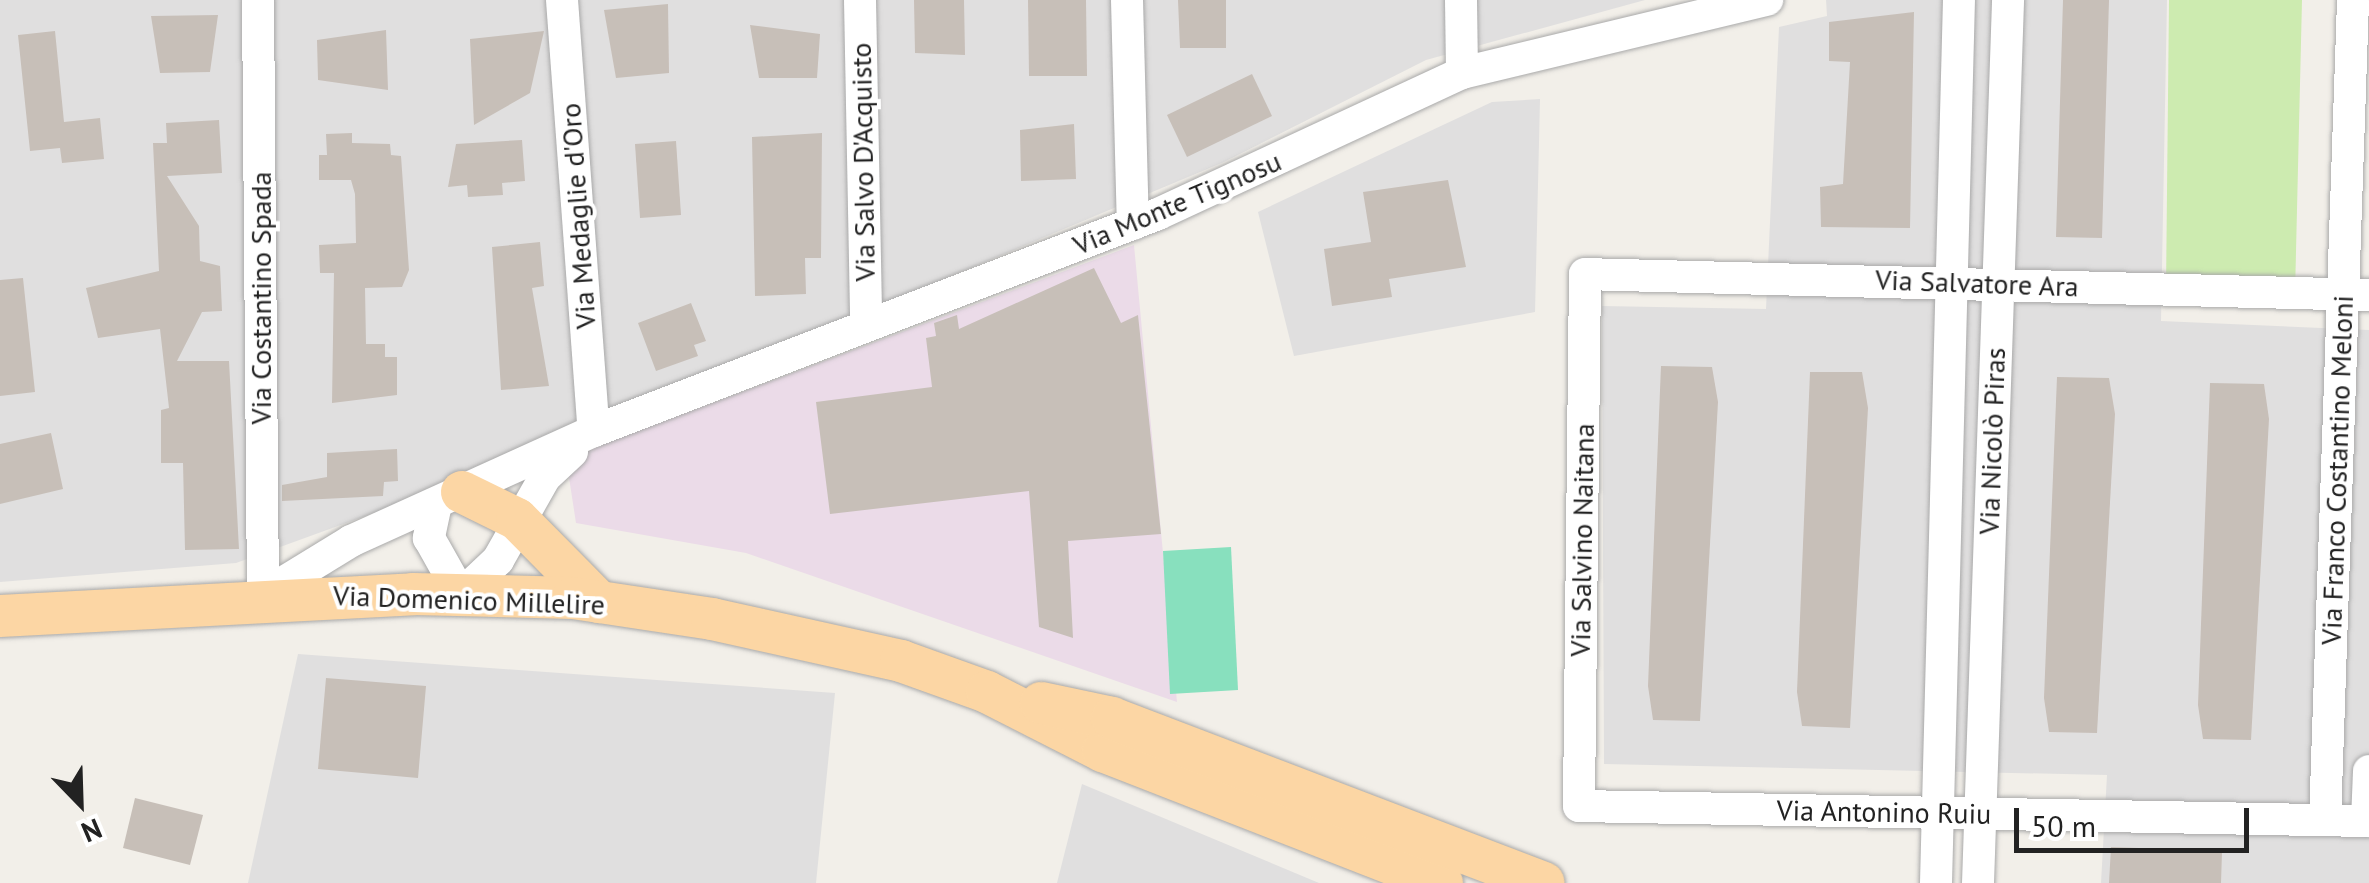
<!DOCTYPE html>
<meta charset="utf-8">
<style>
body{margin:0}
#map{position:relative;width:2369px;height:883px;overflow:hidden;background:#f2efe9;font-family:"PT Sans",sans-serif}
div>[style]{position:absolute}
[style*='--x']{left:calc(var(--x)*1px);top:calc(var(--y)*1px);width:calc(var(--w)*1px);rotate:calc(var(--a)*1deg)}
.residential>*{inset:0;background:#e0dfdf}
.industrial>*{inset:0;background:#ebdbe8}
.grass>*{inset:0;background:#cdebb0}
.pitch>*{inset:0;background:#88e0be}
.building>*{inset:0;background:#c7bfb8}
.roads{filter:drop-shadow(0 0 2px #a9a9a9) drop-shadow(0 0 2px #a9a9a9)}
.minor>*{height:32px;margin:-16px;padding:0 16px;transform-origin:16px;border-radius:16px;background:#fff}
.major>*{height:42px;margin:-21px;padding:0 21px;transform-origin:21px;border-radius:21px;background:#fcd6a4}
span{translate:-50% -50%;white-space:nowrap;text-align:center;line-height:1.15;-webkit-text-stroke:8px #fff;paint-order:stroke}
.street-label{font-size:28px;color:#222}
.north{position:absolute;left:30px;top:753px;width:100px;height:100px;-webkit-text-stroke:8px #fff;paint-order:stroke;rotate:157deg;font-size:28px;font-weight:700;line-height:40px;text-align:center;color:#222}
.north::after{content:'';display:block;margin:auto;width:35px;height:45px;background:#222;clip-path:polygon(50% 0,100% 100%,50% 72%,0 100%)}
.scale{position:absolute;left:2014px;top:808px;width:235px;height:45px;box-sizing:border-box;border:5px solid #222;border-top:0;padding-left:12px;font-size:30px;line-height:35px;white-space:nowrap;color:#222;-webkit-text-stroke:8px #fff;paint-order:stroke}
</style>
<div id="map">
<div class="residential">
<div style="clip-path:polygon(0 0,1645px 0,1426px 60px,1224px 162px,459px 482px,236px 563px,0 582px)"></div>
<div style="clip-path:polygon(1826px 0,2167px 0,2161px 321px,2369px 330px,2369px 883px,2101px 883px,2107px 775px,1604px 764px,1602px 306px,1766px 309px,1779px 27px,1827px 16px)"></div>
<div style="clip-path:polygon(1540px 99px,1535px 312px,1294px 356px,1258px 212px,1492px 102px)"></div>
<div style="clip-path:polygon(298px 654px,835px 693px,816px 883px,248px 883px)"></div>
<div style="clip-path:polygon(1082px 784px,1319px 883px,1057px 883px)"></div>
</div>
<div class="industrial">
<div style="clip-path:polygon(1134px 245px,1177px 702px,746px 553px,576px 523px,566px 458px)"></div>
</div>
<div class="grass">
<div style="clip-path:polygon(2169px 0,2302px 0,2295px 294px,2166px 290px)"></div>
</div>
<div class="pitch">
<div style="clip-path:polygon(1231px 547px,1238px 690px,1170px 694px,1163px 551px)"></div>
</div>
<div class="building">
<div style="clip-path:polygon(914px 0,964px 0,965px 55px,915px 53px)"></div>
<div style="clip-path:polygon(1028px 0,1086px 0,1087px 76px,1029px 76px)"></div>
<div style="clip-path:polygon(1178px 0,1226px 0,1226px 48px,1180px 48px)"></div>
<div style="clip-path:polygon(2063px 0,2109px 0,2102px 238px,2056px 237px)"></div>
<div style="clip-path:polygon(668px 4px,669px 73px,616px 78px,604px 10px)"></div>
<div style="clip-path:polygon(1914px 12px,1910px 228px,1821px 227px,1820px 187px,1843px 184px,1850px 62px,1829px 61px,1829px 22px)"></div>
<div style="clip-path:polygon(218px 15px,210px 72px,160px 73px,151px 16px)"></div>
<div style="clip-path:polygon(750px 25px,820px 34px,817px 78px,759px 78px)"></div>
<div style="clip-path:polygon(386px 30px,388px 90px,318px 80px,317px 40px)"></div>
<div style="clip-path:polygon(55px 31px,64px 122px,100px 118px,104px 159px,62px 163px,60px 148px,30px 151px,18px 35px)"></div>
<div style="clip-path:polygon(544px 31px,530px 93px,474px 125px,470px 39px)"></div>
<div style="clip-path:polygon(1252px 74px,1272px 116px,1187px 157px,1167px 115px)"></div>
<div style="clip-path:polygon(219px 120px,222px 173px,167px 176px,199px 226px,200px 261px,220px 266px,222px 311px,202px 312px,177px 361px,229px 361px,239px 549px,185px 550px,183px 463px,161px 463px,161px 410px,169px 408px,160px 329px,98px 338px,86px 288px,159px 271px,153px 143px,167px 143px,166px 123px)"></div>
<div style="clip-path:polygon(1074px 124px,1076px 179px,1021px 181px,1020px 130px)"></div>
<div style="clip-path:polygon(352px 133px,352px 143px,390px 144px,391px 155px,401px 156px,409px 270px,402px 287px,365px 288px,366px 344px,385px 344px,385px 357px,397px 357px,397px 395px,332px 403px,334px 273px,320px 273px,319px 245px,356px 243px,355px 194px,351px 180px,319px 180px,319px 155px,327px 155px,326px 134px)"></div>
<div style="clip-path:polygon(822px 133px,821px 258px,805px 258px,806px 294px,755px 296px,752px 137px)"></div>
<div style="clip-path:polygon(522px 140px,525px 181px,502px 183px,503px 195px,468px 197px,467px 185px,448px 187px,456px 144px)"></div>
<div style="clip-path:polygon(676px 141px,681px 215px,640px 218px,635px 144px)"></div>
<div style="clip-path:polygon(1448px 180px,1466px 267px,1389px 279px,1392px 297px,1332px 306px,1324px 249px,1371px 242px,1363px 192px)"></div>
<div style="clip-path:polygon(540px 242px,544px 286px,532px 288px,549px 386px,501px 390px,492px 247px)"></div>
<div style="clip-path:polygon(1094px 268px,1121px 323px,1138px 315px,1161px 534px,1068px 541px,1073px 638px,1039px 627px,1029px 491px,830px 514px,816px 402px,932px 387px,926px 338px,936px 336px,934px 323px,957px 315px,959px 329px)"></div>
<div style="clip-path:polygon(23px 278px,35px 392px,0 396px,0 280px)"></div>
<div style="clip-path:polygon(691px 303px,706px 341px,694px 345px,698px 356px,656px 371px,638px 323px)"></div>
<div style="clip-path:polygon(1661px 366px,1712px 367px,1718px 402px,1700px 721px,1653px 720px,1648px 686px)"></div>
<div style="clip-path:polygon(1810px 372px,1862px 372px,1868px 408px,1850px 728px,1802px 726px,1797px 692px)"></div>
<div style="clip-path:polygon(2057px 377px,2109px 378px,2115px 414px,2097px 733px,2049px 732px,2044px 698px)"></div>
<div style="clip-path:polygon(2210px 383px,2264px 384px,2269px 419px,2251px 740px,2203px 739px,2198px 705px)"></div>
<div style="clip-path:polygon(51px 433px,63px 489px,0 504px,0 444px)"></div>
<div style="clip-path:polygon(397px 449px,398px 481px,384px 482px,383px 496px,282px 501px,282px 485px,327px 477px,327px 453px)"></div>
<div style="clip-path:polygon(326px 678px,426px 686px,418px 778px,318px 769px)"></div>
<div style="clip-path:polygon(135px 798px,203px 815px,190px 865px,123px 848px)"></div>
<div style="clip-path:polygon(2111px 847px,2222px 851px,2221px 883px,2109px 883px)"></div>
</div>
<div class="roads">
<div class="minor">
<div style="--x:258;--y:0;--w:595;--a:89.52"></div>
<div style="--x:562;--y:0;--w:432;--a:85.8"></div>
<div style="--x:860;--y:0;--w:324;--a:88.9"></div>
<div style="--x:1127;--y:0;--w:224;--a:88.5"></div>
<div style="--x:1461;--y:0;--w:73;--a:89.2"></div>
<div style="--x:2369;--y:295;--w:784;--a:-178.47"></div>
<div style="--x:1585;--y:274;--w:532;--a:90.65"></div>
<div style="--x:1579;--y:806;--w:790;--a:1.09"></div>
<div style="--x:436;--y:504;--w:35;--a:102"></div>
<div style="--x:429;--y:538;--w:65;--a:60.7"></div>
<div style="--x:461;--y:595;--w:51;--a:-43.4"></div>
<div style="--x:498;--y:560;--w:95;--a:-60.5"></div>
<div style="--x:545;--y:477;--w:37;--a:-43"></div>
<div style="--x:263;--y:595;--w:103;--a:-31.5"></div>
<div style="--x:351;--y:541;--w:267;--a:-24.4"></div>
<div style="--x:594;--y:431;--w:604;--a:-21.04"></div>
<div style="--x:1158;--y:214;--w:335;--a:-24.9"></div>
<div style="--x:1462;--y:73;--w:314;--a:-13.5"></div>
<div style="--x:2325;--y:820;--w:820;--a:-88.04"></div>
<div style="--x:2367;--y:821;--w:50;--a:-87.7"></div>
<div style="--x:1936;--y:883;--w:883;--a:-88.51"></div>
<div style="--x:1978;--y:883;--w:884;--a:-88.05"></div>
</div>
<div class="major">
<div style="--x:462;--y:492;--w:61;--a:26.1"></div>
<div style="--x:517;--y:519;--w:117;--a:45.3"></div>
<div style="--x:0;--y:616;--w:414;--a:-3"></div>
<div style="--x:413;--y:594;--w:160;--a:1.4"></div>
<div style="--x:573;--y:598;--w:141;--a:8.6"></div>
<div style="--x:712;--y:619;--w:194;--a:12.5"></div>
<div style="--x:901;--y:661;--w:91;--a:19.8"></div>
<div style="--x:987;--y:692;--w:130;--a:27"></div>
<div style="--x:1103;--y:751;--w:364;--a:21.3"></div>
<div style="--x:1041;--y:703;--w:73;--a:11.9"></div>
<div style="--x:1112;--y:718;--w:462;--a:20.9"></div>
</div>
</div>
<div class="street-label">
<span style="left:863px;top:162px;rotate:-91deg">Via Salvo D'Acquisto</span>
<span style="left:1177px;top:203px;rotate:-23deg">Via Monte Tignosu</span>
<span style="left:578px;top:216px;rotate:-94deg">Via Medaglie d'Oro</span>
<span style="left:1977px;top:283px;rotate:2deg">Via Salvatore Ara</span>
<span style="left:261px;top:298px;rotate:-90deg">Via Costantino Spada</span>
<span style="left:1992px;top:441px;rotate:-88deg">Via Nicolò Piras</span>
<span style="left:2337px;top:470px;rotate:-88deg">Via Franco Costantino Meloni</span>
<span style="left:1582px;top:540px;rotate:-89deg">Via Salvino Naitana</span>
<span style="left:469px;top:600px;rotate:2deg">Via Domenico Millelire</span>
<span style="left:1884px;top:812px;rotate:1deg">Via Antonino Ruiu</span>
</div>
<div class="north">N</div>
<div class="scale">50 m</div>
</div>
